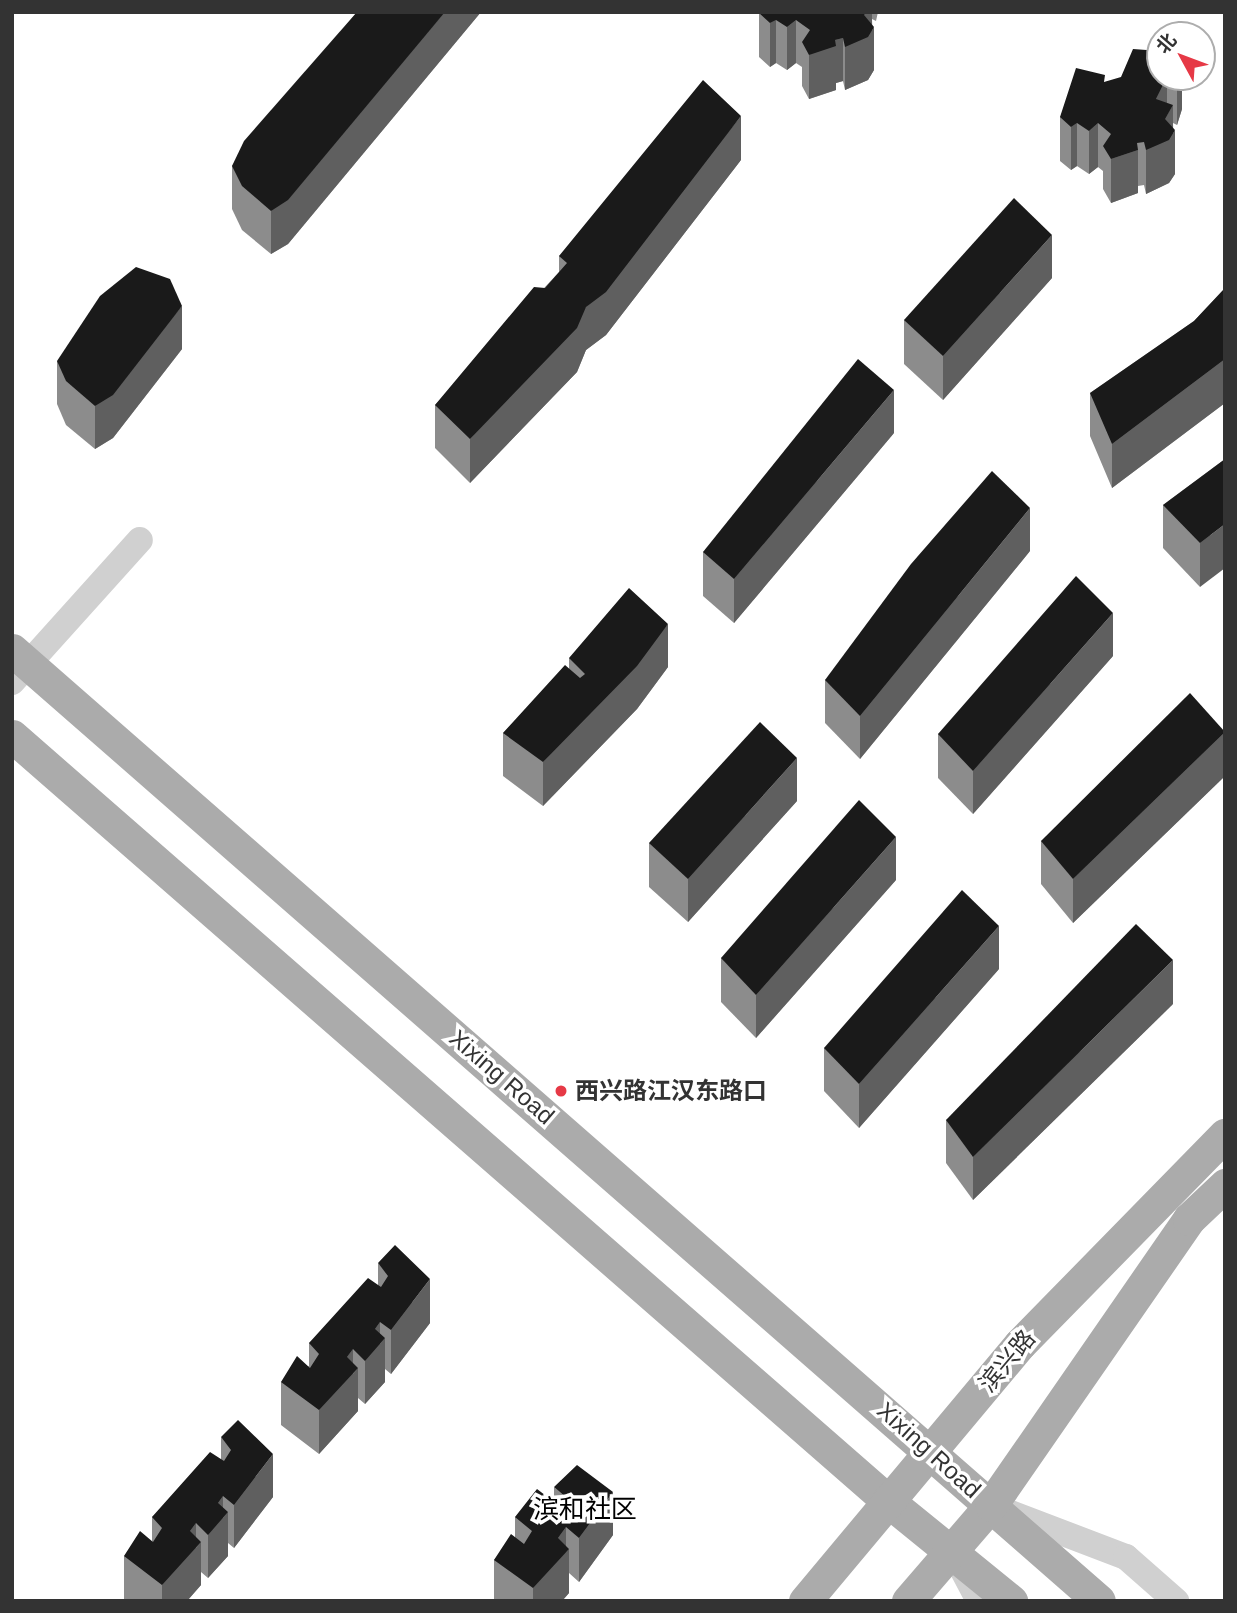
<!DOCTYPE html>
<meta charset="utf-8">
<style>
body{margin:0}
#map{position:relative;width:1237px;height:1613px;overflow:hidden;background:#fff;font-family:Arial,"Noto Sans SC",sans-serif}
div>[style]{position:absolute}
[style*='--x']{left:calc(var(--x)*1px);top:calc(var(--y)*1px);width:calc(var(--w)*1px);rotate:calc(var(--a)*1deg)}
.minor>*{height:26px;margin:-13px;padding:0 13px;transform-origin:13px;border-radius:13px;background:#d0d0d0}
.major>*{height:33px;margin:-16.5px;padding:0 16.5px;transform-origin:16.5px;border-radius:16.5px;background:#ababab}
.wall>*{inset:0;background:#8c8c8c}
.shaded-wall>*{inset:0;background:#5f5f5f}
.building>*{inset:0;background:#1a1a1a}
.dots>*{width:19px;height:19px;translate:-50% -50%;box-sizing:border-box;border:4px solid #fff;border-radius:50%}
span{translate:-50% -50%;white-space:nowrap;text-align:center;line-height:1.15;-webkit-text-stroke:7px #fff;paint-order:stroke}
.street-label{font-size:24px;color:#333}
.poi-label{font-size:24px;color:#333;font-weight:700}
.left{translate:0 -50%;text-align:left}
.neighbourhood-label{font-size:26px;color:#000}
.frame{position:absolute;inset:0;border:14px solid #333;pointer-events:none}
.north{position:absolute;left:1146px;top:21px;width:70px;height:70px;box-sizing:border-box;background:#fff;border:2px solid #adadad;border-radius:50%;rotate:311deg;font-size:19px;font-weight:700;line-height:28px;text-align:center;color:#333}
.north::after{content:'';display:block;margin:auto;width:24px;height:32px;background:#e63946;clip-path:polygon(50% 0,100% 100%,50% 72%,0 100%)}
</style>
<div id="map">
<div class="minor">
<div style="--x:12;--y:682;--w:191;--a:-48"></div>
<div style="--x:1000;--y:1509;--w:135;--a:20.9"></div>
<div style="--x:1126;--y:1557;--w:67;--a:41.3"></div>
<div style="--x:959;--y:1563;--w:43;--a:62.2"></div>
</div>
<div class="major">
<div style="--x:12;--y:650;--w:1444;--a:41.18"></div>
<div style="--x:12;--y:736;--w:1163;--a:41.13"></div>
<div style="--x:888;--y:1501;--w:159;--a:39.1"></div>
<div style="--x:805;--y:1601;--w:335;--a:-50.1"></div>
<div style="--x:1020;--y:1344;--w:293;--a:-45.6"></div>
<div style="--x:908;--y:1601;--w:127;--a:-49.2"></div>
<div style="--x:991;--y:1505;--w:348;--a:-55.3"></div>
<div style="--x:1189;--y:1219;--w:50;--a:-43.4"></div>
</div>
<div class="wall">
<div style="clip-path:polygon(357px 12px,481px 12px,288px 244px,271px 254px,242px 230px,232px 209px,232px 166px)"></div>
<div style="clip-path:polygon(759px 12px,878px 12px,876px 21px,872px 19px,874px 70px,868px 80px,845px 90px,843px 81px,836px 83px,836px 90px,809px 99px,802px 86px,802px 67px,796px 63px,787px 70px,776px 63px,770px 67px,759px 57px)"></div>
<div style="clip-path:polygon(1160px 77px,1182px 77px,1182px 109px,1177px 125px,1173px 123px,1175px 174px,1169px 183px,1146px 194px,1144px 185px,1138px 186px,1138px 193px,1111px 203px,1103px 189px,1103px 171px,1098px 167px,1089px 174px,1077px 166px,1071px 170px,1060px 161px,1060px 117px,1105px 82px)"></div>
<div style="clip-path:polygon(741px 160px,606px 335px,586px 350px,577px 372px,470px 483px,435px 448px,435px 405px,559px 272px,559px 256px)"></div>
<div style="clip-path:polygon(1052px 278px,943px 400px,904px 364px,904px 320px)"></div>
<div style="clip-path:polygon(1225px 288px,1225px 403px,1112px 488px,1090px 436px,1090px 393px,1194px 321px)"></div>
<div style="clip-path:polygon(182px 349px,113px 438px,95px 449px,66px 425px,57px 404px,57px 361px)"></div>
<div style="clip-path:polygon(894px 433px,734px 623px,703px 596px,703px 552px)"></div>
<div style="clip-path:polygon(1225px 459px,1200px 587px,1163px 548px,1163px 505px)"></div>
<div style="clip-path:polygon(1030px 551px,860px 759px,825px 723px,825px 680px)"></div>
<div style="clip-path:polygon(1113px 656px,973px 814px,938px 778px,938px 734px)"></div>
<div style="clip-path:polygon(569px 658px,668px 667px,637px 709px,543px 806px,503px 776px,503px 733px,569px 669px)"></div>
<div style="clip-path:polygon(1225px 732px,1225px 776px,1073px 923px,1041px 884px,1041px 841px)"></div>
<div style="clip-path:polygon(797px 801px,688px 922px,649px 887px,649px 843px)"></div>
<div style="clip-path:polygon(896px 880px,756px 1038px,721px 1002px,721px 958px)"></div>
<div style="clip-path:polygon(999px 969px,859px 1128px,824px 1091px,824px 1048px)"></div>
<div style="clip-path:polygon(1173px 1004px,973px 1200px,946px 1163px,946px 1120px)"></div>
<div style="clip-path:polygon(378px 1263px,430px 1323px,391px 1374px,385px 1369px,385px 1382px,365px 1404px,358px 1398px,358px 1411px,319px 1454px,281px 1425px,281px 1382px,309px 1366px,309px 1343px,378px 1285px)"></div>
<div style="clip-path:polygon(221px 1437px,273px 1497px,234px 1548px,228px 1543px,228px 1556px,208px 1578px,201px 1572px,201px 1585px,187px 1601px,126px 1601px,124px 1599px,124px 1556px,152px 1541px,152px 1517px,221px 1460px)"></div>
<div style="clip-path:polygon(554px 1487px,613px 1535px,579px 1582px,569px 1573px,569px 1593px,562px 1601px,494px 1601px,494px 1560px,515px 1537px,515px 1517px,554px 1502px)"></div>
</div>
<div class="shaded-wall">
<div style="clip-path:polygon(445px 12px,481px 12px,288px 244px,271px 254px,271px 211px)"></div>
<div style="clip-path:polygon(855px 12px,872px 12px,872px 30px,874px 27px,874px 70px,868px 80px,845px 90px,845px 47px)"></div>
<div style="clip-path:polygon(776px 20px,776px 63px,770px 67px,770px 23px)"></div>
<div style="clip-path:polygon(796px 20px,796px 63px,787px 70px,787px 27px)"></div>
<div style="clip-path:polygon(843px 38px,843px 81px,836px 83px,836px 90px,809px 99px,809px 55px,835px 40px)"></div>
<div style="clip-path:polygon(1167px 77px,1167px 115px,1173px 105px,1173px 133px,1175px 130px,1175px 174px,1169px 183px,1146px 194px,1146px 150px,1156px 99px)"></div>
<div style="clip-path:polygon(1178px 77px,1182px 77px,1182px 109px,1177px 125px,1177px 81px)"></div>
<div style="clip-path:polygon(741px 116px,741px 160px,606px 335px,586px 350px,577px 372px,470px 483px,470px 439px,586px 307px)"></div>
<div style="clip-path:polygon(1077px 123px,1077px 166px,1071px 170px,1071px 127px)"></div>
<div style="clip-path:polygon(1098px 123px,1098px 167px,1089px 174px,1089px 131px)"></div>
<div style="clip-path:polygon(1138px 150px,1138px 193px,1111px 203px,1111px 159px)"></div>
<div style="clip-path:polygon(1052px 235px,1052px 278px,943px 400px,943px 356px)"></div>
<div style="clip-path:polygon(182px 306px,182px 349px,113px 438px,95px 449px,95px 406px)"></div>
<div style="clip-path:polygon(1225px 359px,1225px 403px,1112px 488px,1112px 444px)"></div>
<div style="clip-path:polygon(894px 390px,894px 433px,734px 623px,734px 579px)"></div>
<div style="clip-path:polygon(1030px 508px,1030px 551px,860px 759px,860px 716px)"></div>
<div style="clip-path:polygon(1225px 524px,1225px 568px,1200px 587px,1200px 543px)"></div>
<div style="clip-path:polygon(1113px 613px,1113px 656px,973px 814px,973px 771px)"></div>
<div style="clip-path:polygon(668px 624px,668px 667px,637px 709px,543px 806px,543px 762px)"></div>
<div style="clip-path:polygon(1225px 732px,1225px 776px,1073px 923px,1073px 879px)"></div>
<div style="clip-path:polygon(797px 758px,797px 801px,688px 922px,688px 879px)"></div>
<div style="clip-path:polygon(896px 837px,896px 880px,756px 1038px,756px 995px)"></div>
<div style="clip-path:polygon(999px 926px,999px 969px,859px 1128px,859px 1084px)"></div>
<div style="clip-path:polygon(1173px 960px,1173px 1004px,973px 1200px,973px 1157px)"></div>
<div style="clip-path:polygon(430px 1279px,430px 1323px,391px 1374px,391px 1330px)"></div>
<div style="clip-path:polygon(380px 1322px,380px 1344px,385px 1338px,385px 1382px,365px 1404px,365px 1361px,375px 1329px)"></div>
<div style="clip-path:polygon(353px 1349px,353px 1374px,358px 1368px,358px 1411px,319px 1454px,319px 1410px,347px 1357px)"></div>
<div style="clip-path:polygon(273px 1454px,273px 1497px,234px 1548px,234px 1505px)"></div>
<div style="clip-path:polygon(613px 1492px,613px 1535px,579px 1582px,579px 1538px)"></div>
<div style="clip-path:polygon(223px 1496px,223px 1518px,228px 1512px,228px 1556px,208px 1578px,208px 1535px,218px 1503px)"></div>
<div style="clip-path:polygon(196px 1523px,196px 1548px,201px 1542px,201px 1585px,187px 1601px,162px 1601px,162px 1585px,190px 1531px)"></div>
<div style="clip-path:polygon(566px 1527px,566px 1552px,569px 1549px,569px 1593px,562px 1601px,533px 1601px,533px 1588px,558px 1538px)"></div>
</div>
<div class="building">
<div style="clip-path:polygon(357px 12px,445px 12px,288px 200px,271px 211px,242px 186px,232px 166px,244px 141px)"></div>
<div style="clip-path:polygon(759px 12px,866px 12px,864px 15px,874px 27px,868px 37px,845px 47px,843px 38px,835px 40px,836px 46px,809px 55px,802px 42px,810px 30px,796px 20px,787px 27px,776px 20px,770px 23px,759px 13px)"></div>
<div style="clip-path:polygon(1133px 49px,1160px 51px,1160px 77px,1167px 77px,1156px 99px,1173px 105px,1165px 119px,1175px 130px,1169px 140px,1146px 150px,1144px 142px,1137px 143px,1138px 150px,1111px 159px,1103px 146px,1111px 134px,1098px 123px,1089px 131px,1077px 123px,1071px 127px,1060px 117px,1076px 68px,1105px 75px,1104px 82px,1121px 77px)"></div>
<div style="clip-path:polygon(1169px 77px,1178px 77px,1177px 81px)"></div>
<div style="clip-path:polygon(703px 80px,741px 116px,606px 292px,586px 307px,577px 328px,470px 439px,435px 405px,534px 287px,545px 288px,567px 263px,559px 256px)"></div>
<div style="clip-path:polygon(1014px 198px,1052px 235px,943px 356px,904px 320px)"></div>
<div style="clip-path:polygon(136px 267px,170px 279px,182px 306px,113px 395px,95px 406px,66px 381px,57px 361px,100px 296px)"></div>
<div style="clip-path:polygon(1225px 288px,1225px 359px,1112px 444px,1090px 393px,1194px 321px)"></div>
<div style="clip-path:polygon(858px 359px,894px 390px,734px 579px,703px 552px)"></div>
<div style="clip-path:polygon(1225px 459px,1225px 524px,1200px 543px,1163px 505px)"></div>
<div style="clip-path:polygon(992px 471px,1030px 508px,860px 716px,825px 680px,911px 564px)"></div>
<div style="clip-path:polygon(1076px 576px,1113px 613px,973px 771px,938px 734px)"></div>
<div style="clip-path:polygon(629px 588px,668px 624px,637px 666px,543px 762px,503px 733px,565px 665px,580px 678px,585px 674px,569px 658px)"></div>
<div style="clip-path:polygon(1190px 693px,1225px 732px,1073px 879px,1041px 841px)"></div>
<div style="clip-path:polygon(760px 722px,797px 758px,688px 879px,649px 843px)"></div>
<div style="clip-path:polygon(859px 800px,896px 837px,756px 995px,721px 958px)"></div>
<div style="clip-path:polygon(962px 890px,999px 926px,859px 1084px,824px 1048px)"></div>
<div style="clip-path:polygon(1136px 924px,1173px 960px,973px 1157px,946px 1120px)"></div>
<div style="clip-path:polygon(395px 1245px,430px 1279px,391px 1330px,380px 1322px,375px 1329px,385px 1338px,365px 1361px,353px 1349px,347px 1357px,358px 1368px,319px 1410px,281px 1382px,297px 1356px,310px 1368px,319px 1354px,309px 1343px,368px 1278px,381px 1287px,388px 1276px,378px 1263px)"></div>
<div style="clip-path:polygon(238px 1420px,273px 1454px,234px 1505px,223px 1496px,218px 1503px,228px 1512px,208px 1535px,196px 1523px,190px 1531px,201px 1542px,162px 1585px,124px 1556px,140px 1531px,153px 1542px,162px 1528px,152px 1517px,210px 1452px,224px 1461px,231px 1450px,221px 1437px)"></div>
<div style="clip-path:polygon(577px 1465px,613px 1492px,579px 1538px,566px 1527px,558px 1538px,569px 1549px,533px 1588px,494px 1560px,511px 1534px,524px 1544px,532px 1531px,515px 1517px,537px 1489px,558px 1505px,567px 1498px,554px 1487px)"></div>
</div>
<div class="dots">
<div style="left:561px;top:1091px;background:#e63946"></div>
</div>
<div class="street-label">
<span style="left:502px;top:1077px;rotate:41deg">Xixing Road</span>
<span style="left:1007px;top:1361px;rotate:-50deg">滨兴路</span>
<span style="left:929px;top:1450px;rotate:42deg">Xixing Road</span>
</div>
<div class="poi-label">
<span class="left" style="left:575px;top:1091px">西兴路江汉东路口</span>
</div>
<div class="neighbourhood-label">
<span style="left:585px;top:1510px">滨和社区</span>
</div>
<div class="frame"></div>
<div class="north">北</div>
</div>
